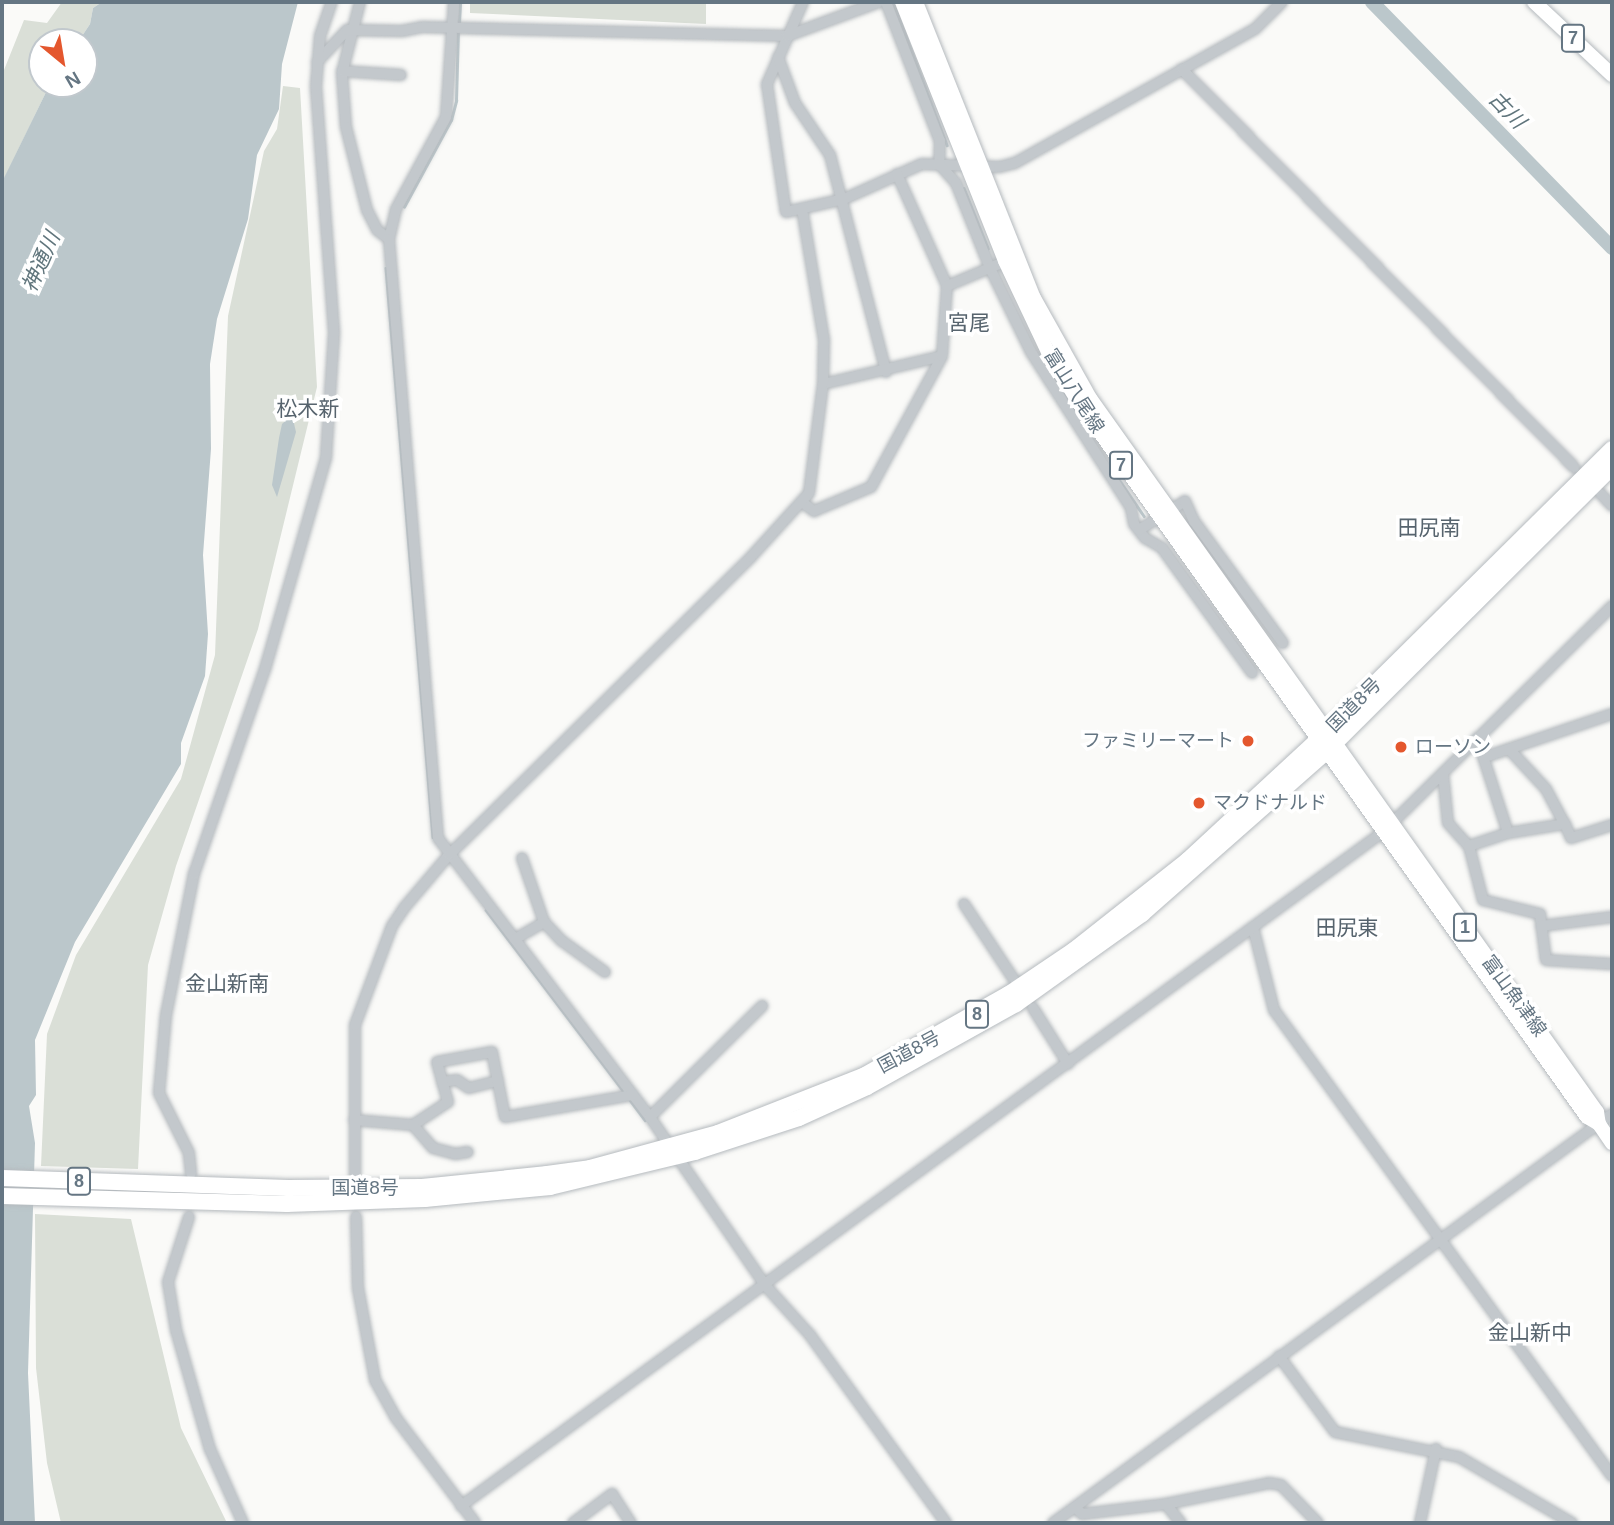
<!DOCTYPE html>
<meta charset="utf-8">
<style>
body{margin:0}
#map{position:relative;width:1614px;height:1525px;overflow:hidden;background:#fafaf8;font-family:Arial,"Noto Sans JP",sans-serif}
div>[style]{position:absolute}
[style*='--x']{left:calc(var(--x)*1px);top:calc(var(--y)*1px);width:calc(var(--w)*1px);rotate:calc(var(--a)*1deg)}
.green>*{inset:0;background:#dadfd7}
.water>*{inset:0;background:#bbc7cb}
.stream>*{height:2.5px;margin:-1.25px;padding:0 1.25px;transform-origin:1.25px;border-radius:1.25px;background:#bbc7cb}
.river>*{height:14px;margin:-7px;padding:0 7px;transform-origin:7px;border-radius:7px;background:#bbc7cb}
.roads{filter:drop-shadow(0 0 2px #b5babe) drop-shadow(0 0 2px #b5babe)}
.minor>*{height:10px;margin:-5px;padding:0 5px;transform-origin:5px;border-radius:5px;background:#c3c8cc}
.major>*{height:14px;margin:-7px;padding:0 7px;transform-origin:7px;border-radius:7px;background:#fff}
.highway>*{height:16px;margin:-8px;padding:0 8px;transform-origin:8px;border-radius:8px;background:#fff}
.dots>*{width:19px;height:19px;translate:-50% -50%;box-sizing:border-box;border:4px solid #fff;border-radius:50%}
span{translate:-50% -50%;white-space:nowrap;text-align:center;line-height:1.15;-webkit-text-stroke:7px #fff;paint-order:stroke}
.shield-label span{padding:2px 5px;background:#fff;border:2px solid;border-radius:5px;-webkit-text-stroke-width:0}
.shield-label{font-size:18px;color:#657683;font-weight:700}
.street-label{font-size:19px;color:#657683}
.poi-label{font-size:19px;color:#657683}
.right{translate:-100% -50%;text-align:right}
.left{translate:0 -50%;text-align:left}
.water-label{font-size:21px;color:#60757c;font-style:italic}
.neighbourhood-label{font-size:21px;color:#57646e}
.frame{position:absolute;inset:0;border:4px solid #657683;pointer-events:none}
.north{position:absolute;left:28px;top:28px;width:70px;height:70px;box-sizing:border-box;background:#fff;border:2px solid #c1c8cd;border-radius:50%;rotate:150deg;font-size:19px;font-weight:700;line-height:28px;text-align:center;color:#657683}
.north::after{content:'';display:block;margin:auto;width:24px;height:32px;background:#e4572e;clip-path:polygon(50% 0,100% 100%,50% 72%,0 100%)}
</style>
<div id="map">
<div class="green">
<div style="clip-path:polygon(62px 2px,102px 2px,93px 8px,90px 24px,78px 42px,42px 42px,42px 84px,50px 84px,2px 183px,2px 75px,24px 20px,47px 23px)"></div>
<div style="clip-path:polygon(470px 2px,706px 2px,706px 24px,470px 13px)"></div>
<div style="clip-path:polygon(283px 86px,300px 88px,317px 387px,258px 629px,176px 866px,148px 965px,138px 1169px,41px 1166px,47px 1034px,76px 955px,181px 779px,215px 655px,228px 316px,264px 151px,277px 129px)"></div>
<div style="clip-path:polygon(35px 1214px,131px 1219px,181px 1428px,227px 1523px,61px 1523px,47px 1463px,36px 1368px)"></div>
</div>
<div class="water">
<div style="clip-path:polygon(102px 2px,298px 2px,282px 64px,279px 109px,257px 155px,248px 219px,217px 319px,210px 364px,211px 449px,203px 555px,208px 634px,205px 676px,181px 743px,181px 764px,75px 942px,35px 1040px,36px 1095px,29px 1106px,35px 1143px,28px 1373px,35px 1523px,2px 1523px,2px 182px,50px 84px,84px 84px,84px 42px,78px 42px,90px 24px,93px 8px)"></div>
<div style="clip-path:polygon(292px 415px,296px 432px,277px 497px,272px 485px,279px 438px,282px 424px)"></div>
</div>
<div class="stream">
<div style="--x:893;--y:2;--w:153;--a:69.3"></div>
<div style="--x:459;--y:23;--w:21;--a:-87"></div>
<div style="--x:964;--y:188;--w:65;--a:68.2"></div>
<div style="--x:404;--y:207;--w:99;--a:-61.6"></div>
<div style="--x:451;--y:120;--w:20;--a:-75"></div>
<div style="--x:456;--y:101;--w:71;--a:-88.4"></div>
<div style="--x:386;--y:268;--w:571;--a:85.28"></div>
<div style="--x:1118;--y:478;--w:46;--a:55.6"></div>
<div style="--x:486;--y:910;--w:228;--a:52.8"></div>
<div style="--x:630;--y:1100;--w:25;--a:53"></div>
</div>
<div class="river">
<div style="--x:1372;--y:2;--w:344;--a:45.7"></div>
</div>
<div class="roads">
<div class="minor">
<div style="--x:360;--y:2;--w:73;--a:104.2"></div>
<div style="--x:342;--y:73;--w:54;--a:85.8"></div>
<div style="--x:346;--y:127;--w:86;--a:75.8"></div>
<div style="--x:367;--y:210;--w:22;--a:63"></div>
<div style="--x:377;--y:230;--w:15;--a:37"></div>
<div style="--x:454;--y:2;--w:115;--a:94"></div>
<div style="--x:446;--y:117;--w:105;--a:118.5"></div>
<div style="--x:396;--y:209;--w:31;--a:103"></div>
<div style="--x:389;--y:239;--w:601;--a:85.32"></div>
<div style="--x:438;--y:838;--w:350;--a:52.8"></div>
<div style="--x:650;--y:1117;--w:204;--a:55.6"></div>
<div style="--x:765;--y:1285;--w:67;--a:48"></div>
<div style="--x:810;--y:1335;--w:232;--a:54.1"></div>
<div style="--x:803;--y:2;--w:90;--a:113.7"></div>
<div style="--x:767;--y:84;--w:129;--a:81.6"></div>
<div style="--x:786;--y:212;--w:59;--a:-12.6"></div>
<div style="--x:844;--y:199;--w:85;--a:-24.2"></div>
<div style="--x:922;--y:164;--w:77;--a:2.2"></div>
<div style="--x:999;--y:167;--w:16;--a:-14"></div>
<div style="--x:1015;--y:163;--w:275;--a:-29.2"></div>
<div style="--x:1255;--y:29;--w:38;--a:-45"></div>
<div style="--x:886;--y:2;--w:149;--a:68.8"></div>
<div style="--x:940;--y:141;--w:23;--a:92"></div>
<div style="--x:939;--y:164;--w:25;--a:48"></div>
<div style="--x:956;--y:183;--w:92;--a:68.2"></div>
<div style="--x:990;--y:268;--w:93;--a:64"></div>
<div style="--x:1031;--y:352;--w:185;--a:57.3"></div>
<div style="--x:1131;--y:508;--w:16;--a:79"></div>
<div style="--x:1134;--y:524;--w:18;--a:52"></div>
<div style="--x:1145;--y:538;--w:20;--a:30"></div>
<div style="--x:1162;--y:548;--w:154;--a:54.2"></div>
<div style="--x:778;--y:57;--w:49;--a:69.7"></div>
<div style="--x:795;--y:103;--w:63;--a:56.1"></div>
<div style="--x:830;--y:155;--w:224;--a:75.5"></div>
<div style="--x:317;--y:62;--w:44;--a:-46.8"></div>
<div style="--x:347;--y:30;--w:55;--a:1"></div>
<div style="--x:402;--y:31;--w:20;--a:-11"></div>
<div style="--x:422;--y:27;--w:365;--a:1.4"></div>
<div style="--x:787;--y:36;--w:98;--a:-20.3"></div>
<div style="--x:1182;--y:69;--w:559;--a:45.44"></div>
<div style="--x:342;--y:71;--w:59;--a:3.9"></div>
<div style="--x:897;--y:174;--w:123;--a:65.9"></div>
<div style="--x:823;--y:384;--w:122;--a:-13.2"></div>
<div style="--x:1601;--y:494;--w:16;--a:47"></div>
<div style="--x:803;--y:503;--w:14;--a:36"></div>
<div style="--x:814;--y:511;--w:62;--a:-22.8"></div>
<div style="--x:871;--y:487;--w:149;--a:-61.5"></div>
<div style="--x:942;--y:356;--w:70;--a:-85.9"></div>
<div style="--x:947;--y:286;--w:69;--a:-22.9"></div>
<div style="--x:1139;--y:530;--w:54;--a:-32.2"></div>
<div style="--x:1185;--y:501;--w:22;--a:66"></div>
<div style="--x:1194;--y:521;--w:151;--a:53.9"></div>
<div style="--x:1477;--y:738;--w:100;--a:71.9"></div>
<div style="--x:1508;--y:833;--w:58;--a:-9"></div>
<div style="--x:1565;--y:824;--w:15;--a:67"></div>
<div style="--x:1571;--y:838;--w:43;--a:-17.6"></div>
<div style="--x:1509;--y:749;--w:54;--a:47.2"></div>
<div style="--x:1546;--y:789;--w:40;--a:62"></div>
<div style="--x:1485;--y:757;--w:134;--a:-18.7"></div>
<div style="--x:1443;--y:773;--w:50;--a:84.3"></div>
<div style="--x:1448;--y:823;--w:31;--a:48"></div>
<div style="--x:1469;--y:846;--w:56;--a:75.5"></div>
<div style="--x:1483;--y:900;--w:59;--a:13.8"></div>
<div style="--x:1540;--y:914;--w:46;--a:82.6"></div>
<div style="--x:1546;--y:960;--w:66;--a:3.5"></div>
<div style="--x:1469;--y:846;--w:41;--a:-18.4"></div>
<div style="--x:522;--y:858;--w:68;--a:71"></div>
<div style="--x:964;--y:904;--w:89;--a:56.5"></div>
<div style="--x:1541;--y:926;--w:72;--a:-7.2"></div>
<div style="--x:1253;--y:927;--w:86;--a:75.8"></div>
<div style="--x:1274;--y:1010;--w:576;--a:54.05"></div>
<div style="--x:515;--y:939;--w:34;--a:-30"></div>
<div style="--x:544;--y:922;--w:26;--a:47"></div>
<div style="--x:562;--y:941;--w:53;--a:35.8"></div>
<div style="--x:1033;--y:1008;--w:66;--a:58"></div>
<div style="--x:442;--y:1082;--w:15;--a:-8"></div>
<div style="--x:457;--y:1080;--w:14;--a:34"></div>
<div style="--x:469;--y:1088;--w:30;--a:-14"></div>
<div style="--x:650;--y:1117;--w:158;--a:-44.7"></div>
<div style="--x:354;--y:1120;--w:59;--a:4.8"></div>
<div style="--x:413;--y:1125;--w:42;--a:-33.3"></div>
<div style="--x:448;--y:1102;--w:41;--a:-105.4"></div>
<div style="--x:437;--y:1062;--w:56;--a:-10.3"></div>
<div style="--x:492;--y:1052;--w:66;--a:78.7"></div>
<div style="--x:505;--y:1117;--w:130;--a:-9.8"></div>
<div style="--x:413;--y:1125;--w:30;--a:49"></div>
<div style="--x:433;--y:1148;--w:23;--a:15"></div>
<div style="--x:455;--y:1154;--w:13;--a:-9"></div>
<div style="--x:191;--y:1173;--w:20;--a:-96"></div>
<div style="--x:189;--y:1153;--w:67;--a:-116.6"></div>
<div style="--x:159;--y:1093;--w:78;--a:-84.9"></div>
<div style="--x:166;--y:1015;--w:144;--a:-78.8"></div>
<div style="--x:194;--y:874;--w:217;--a:-70.9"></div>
<div style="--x:265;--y:669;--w:221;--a:-73.9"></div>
<div style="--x:326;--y:457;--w:125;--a:-86.3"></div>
<div style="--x:334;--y:332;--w:247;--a:-94.2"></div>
<div style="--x:316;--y:86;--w:50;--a:-85.4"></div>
<div style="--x:320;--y:36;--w:36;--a:-71"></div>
<div style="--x:355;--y:1176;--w:151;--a:-90"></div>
<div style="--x:355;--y:1025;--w:106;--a:-69.5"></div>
<div style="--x:392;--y:926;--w:22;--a:-56"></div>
<div style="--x:404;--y:908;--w:70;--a:-49.7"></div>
<div style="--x:449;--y:855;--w:424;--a:-44.6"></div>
<div style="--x:751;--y:557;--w:86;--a:-47.8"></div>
<div style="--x:809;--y:493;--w:110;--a:-82.7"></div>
<div style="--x:823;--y:384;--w:44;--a:-88.7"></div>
<div style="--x:824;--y:340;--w:133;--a:-99.5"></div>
<div style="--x:189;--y:1217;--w:68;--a:107.9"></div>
<div style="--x:168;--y:1282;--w:49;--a:80.5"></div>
<div style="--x:176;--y:1330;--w:124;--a:74.1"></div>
<div style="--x:210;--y:1449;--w:81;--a:66"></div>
<div style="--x:356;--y:1217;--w:71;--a:88.4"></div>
<div style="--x:358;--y:1288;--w:94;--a:79.5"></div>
<div style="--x:375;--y:1380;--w:43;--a:61.1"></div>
<div style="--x:396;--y:1418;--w:131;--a:53"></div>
<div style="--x:1279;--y:1356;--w:94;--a:53.6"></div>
<div style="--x:1335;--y:1432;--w:126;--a:11.4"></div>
<div style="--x:1459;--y:1457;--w:131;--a:30.3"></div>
<div style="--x:1166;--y:1504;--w:24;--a:52"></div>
<div style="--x:461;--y:1506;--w:1142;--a:-36.17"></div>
<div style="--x:1383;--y:832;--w:322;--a:-44.6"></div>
<div style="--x:1075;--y:1507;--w:10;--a:45"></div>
<div style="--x:1082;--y:1514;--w:85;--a:-6.8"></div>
<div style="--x:1166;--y:1504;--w:105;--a:-11.5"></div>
<div style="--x:1269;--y:1483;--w:12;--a:9"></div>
<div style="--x:1281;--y:1485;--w:53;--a:45.8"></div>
<div style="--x:573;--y:1523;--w:49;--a:-36.6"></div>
<div style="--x:612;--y:1494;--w:35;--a:57"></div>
<div style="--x:1053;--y:1523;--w:693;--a:-36.19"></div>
<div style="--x:1420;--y:1523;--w:76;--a:-77.8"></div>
</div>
<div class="major">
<div style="--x:902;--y:2;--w:279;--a:68.3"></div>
<div style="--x:1005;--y:261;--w:101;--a:64.7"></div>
<div style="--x:1048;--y:352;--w:60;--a:58.7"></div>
<div style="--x:1079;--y:403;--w:876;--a:54.57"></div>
<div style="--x:1587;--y:1117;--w:14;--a:30"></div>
<div style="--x:1599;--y:1124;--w:23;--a:56"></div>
<div style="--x:916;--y:2;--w:319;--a:68.3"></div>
<div style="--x:1034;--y:298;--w:115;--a:60.8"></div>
<div style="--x:1090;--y:398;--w:876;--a:54.62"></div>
<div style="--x:1597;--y:1112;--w:12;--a:81"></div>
<div style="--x:1534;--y:2;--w:107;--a:43.1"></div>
</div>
<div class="highway">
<div style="--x:2;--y:1178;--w:286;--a:2"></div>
<div style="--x:288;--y:1188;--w:134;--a:-0.4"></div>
<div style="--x:422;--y:1187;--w:126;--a:-5.9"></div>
<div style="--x:547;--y:1174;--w:43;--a:-7.9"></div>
<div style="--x:590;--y:1168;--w:133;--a:-15.3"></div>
<div style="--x:718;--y:1133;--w:158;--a:-21.5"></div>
<div style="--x:865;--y:1075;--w:165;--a:-29.4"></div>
<div style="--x:1009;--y:994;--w:78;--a:-34.1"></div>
<div style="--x:1074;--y:950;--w:145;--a:-38.3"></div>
<div style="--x:1188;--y:860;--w:188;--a:-42.8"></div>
<div style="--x:1326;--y:732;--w:402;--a:-44.7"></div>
<div style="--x:2;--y:1196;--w:285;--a:1.6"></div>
<div style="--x:287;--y:1204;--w:138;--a:-2.1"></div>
<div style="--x:425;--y:1199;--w:126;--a:-5.5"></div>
<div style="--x:550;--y:1187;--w:149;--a:-13.6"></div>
<div style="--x:695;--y:1152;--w:109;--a:-18.1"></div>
<div style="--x:799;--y:1118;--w:75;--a:-24.5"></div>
<div style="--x:867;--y:1087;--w:171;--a:-29.1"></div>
<div style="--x:1016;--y:1004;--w:155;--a:-35.5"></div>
<div style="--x:1142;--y:914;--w:245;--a:-41.4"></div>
<div style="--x:1326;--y:752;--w:404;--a:-44.9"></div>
</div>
</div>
<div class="dots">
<div style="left:1248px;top:741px;background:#e4572e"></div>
<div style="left:1401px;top:747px;background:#e4572e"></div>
<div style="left:1199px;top:803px;background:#e4572e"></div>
</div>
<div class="shield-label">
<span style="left:1573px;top:38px">7</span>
<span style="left:1121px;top:465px">7</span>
<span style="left:1465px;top:927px">1</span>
<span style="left:977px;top:1014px">8</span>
<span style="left:79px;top:1181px">8</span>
</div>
<div class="street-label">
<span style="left:1074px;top:391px;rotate:58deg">富山八尾線</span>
<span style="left:1354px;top:705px;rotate:-45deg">国道8号</span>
<span style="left:1514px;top:996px;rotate:54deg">富山魚津線</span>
<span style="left:909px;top:1052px;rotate:-28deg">国道8号</span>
<span style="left:365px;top:1188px">国道8号</span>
</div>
<div class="poi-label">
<span class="right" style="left:1234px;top:741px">ファミリーマート</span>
<span class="left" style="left:1415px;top:747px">ローソン</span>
<span class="left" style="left:1213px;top:803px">マクドナルド</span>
</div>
<div class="water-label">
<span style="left:1507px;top:110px;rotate:46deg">古川</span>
<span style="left:41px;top:262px;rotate:-66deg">神通川</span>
</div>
<div class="neighbourhood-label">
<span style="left:969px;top:323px">宮尾</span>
<span style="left:308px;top:409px">松木新</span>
<span style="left:1429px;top:528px">田尻南</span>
<span style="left:1347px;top:928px">田尻東</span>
<span style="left:227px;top:984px">金山新南</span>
<span style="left:1530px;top:1333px">金山新中</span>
</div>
<div class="frame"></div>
<div class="north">N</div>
</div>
